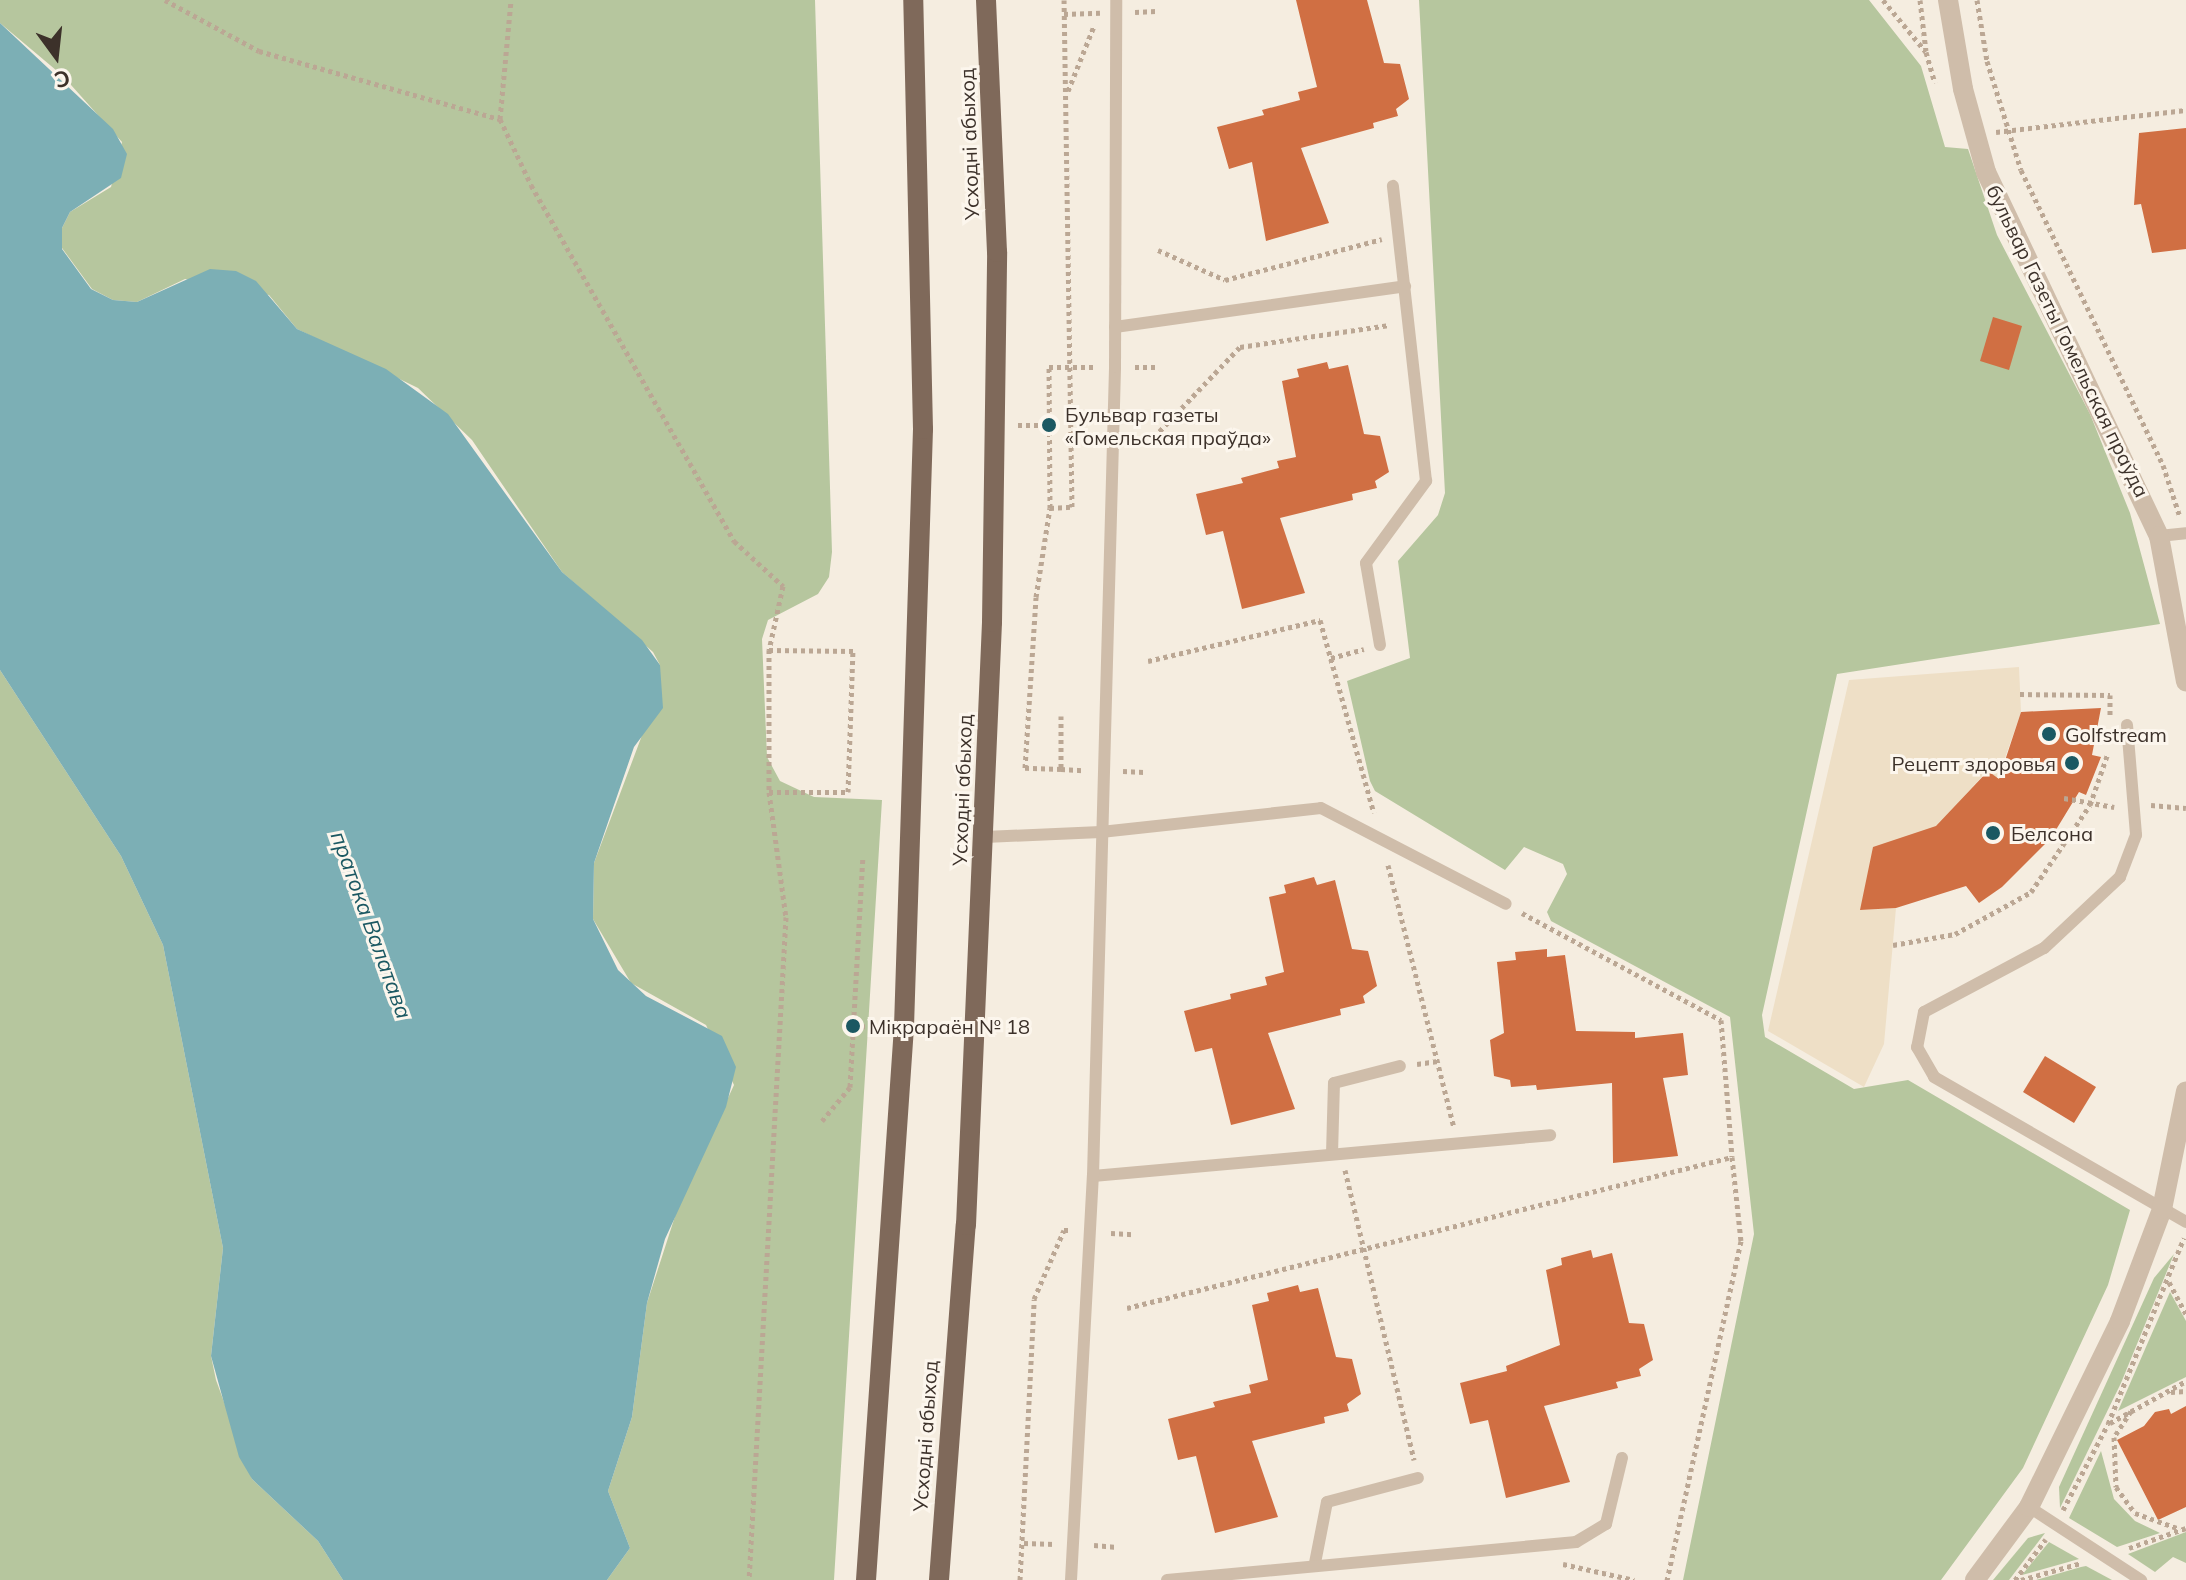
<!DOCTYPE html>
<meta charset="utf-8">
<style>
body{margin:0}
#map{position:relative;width:2186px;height:1580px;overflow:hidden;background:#f5ede0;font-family:Mulish,sans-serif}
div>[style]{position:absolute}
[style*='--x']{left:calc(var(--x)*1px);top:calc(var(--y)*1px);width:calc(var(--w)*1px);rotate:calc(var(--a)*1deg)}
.green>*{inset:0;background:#b6c69e}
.plaza>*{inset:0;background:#eedfc6}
.water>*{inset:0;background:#7cafb5}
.building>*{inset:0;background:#d06f43}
.path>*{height:5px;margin-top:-2.5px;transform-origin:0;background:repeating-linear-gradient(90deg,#bba794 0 4px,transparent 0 8px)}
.lane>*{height:12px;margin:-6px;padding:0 6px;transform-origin:6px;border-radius:6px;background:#cfbdaa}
.street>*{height:20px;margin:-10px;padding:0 10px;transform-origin:10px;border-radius:10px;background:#cfbdaa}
.primary>*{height:20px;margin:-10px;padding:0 10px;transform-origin:10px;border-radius:10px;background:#7f695a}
.dots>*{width:22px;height:22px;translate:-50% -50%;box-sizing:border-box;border:4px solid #fcf6ed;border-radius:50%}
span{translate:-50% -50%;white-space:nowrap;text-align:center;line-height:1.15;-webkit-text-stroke:6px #fcf6ed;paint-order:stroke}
.street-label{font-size:20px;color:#3c312a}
.poi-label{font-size:20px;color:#3c312a}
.left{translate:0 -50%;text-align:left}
.right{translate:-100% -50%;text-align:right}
.water-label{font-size:22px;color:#1b5862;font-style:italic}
.north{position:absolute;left:16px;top:16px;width:80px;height:80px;-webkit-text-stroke:6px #fcf6ed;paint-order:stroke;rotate:165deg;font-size:22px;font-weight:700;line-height:32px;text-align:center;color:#3c312a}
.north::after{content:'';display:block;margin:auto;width:28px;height:36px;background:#3c312a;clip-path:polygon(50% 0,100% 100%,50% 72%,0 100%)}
</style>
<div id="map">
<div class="green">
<div style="clip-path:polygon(0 0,815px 0,832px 552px,829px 577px,818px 594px,768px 620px,762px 639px,767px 757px,780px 781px,814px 797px,882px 800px,834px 1580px,607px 1580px,630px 1548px,608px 1491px,632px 1417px,647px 1303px,679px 1204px,734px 1085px,706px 1025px,631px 983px,593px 919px,594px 863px,641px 738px,660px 665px,653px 652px,562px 572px,472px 440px,418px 388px,297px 329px,269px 295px,185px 279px,137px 302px,113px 300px,92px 289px,62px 248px,62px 228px,70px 212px,111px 187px,122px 142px,63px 76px,0 23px)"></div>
<div style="clip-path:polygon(1419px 0,1869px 0,1921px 66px,1945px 147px,1968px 149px,1997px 235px,2090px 414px,2130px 513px,2160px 624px,1837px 674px,1762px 1015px,1765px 1037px,1854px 1089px,1908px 1080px,2130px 1210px,2108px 1285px,2023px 1468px,1941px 1580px,1683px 1580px,1754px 1234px,1730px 1017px,1551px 921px,1547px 912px,1567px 874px,1563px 864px,1524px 847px,1505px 870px,1375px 791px,1370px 781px,1347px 681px,1410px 658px,1398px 561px,1438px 515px,1445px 493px)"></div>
<div style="clip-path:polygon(0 670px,121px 856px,163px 945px,223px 1248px,211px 1356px,216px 1380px,252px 1479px,318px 1541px,343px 1580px,0 1580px)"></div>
<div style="clip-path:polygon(2174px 1254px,2121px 1383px,2060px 1508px,2059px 1487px,2154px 1278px)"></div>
<div style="clip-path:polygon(2170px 1292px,2186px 1321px,2186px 1377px,2118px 1411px)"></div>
<div style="clip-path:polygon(2101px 1451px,2114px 1499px,2135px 1521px,2160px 1533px,2117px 1547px,2069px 1518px)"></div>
<div style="clip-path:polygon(2186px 1532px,2186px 1563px,2173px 1557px,2155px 1572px,2128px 1554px)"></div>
<div style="clip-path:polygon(2045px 1533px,2009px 1580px,1993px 1580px,2028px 1538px)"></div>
<div style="clip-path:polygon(2049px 1542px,2079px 1559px,2022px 1575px)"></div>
<div style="clip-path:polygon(2086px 1566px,2112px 1580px,2036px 1580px,2081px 1567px)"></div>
</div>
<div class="plaza">
<div style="clip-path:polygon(2019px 667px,2021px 712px,1998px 778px,1987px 771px,1861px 910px,1896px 908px,1884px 1044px,1864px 1087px,1768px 1031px,1849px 680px)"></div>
</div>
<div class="water">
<div style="clip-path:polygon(0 23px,113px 129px,127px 154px,121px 178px,70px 212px,62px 228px,62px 249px,91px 289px,113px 300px,137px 302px,210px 269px,236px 271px,256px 281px,297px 329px,386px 369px,448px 414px,562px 572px,642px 640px,660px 665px,663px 708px,634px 747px,594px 863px,593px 919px,618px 970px,646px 996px,722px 1036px,736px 1067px,726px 1107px,665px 1239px,647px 1303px,632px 1417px,608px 1491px,630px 1548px,607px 1580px,343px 1580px,318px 1541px,252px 1479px,239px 1457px,211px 1356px,223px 1248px,163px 945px,121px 856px,0 670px)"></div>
</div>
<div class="building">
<div style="clip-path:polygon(1296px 0,1367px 0,1384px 63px,1400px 64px,1409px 99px,1396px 109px,1398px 116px,1373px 123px,1374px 128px,1301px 148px,1329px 223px,1266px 241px,1252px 162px,1229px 169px,1217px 127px,1264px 115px,1262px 110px,1300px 100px,1298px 92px,1317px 87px)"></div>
<div style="clip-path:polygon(2186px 128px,2186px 249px,2152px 253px,2141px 204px,2134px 205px,2139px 133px)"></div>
<div style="clip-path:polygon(1993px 317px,2022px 326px,2009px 370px,1980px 361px)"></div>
<div style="clip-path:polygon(1327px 362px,1329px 369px,1348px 365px,1364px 434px,1380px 436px,1389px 472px,1375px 481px,1377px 488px,1352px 494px,1353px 500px,1280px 518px,1305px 593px,1242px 609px,1223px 531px,1206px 535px,1196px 494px,1243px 483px,1241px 478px,1279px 468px,1277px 461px,1296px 457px,1282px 381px,1299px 377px,1297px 369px)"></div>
<div style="clip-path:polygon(2101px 708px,2092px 755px,2101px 757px,2086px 795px,2079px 792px,2051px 838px,2002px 887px,1979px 903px,1966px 886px,1896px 908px,1860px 910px,1873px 847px,1936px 826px,1988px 771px,1999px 779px,2021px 712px)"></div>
<div style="clip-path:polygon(1314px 877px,1317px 885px,1335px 880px,1352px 949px,1368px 951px,1377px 986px,1363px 996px,1365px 1003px,1340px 1009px,1341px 1015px,1268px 1033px,1295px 1109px,1231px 1125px,1212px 1048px,1195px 1052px,1184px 1011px,1231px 999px,1230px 994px,1267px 985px,1265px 977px,1284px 972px,1269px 897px,1286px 893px,1284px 885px)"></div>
<div style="clip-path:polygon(1547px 949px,1547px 957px,1565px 955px,1576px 1031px,1635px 1032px,1635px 1038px,1683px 1033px,1688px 1075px,1663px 1078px,1678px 1156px,1613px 1163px,1612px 1083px,1537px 1090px,1536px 1085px,1511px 1087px,1510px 1080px,1494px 1076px,1490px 1040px,1504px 1033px,1497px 962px,1516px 960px,1515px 952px)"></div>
<div style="clip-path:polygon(2045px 1056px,2096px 1087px,2074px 1123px,2023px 1092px)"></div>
<div style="clip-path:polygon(1591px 1250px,1593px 1258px,1612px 1253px,1629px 1323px,1644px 1324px,1653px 1360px,1639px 1369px,1641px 1376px,1616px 1382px,1618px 1388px,1544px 1406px,1570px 1482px,1506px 1498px,1488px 1420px,1470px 1424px,1460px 1383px,1507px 1371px,1506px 1366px,1560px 1345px,1546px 1270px,1562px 1265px,1561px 1258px)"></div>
<div style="clip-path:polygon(1298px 1285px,1300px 1292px,1318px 1288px,1336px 1357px,1352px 1359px,1361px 1394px,1347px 1404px,1349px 1411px,1324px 1417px,1325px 1423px,1252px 1441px,1278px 1517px,1215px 1533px,1196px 1456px,1178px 1460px,1168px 1419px,1215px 1407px,1213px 1402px,1251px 1393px,1249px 1385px,1268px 1380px,1252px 1305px,1269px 1301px,1267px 1293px)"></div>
<div style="clip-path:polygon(2186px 1406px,2186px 1507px,2158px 1520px,2117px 1440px,2144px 1426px,2155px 1412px,2169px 1409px,2171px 1414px)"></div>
</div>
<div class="path">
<div style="--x:165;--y:0;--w:107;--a:28.5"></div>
<div style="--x:259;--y:51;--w:250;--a:15.8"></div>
<div style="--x:500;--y:119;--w:73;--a:64.8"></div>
<div style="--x:531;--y:185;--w:410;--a:60.3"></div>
<div style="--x:734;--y:541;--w:67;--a:42.6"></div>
<div style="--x:783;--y:586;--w:66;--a:102.3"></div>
<div style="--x:769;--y:650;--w:142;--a:90"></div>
<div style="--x:769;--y:792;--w:126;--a:82.3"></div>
<div style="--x:786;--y:917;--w:664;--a:93.19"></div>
<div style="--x:1883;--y:0;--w:67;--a:50.4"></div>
<div style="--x:1926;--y:52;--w:32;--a:74"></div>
<div style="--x:1920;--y:0;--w:51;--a:83.3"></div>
<div style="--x:1977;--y:0;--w:62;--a:80.7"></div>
<div style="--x:1987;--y:61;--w:114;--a:72.7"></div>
<div style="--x:2021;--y:170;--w:327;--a:64.3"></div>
<div style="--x:2163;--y:465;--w:52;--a:71.9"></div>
<div style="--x:1135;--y:12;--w:21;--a:-3"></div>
<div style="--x:1064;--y:14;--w:36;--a:-2"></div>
<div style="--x:1068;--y:91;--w:70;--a:-68.2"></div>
<div style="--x:500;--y:119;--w:120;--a:-84.7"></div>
<div style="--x:1996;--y:132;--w:191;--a:-6.6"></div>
<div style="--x:1158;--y:250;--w:73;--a:24.1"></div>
<div style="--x:1225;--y:280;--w:162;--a:-14.6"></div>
<div style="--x:1135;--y:367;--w:21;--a:0"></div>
<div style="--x:1018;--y:425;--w:31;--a:0"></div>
<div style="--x:1154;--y:437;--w:124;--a:-46.3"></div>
<div style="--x:1240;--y:347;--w:151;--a:-8.4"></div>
<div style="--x:1050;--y:508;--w:22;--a:-3"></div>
<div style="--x:1072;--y:507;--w:507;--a:-90.9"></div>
<div style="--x:1331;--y:658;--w:34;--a:-15"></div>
<div style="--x:1148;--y:661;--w:177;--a:-13.4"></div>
<div style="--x:1320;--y:620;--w:200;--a:74.4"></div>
<div style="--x:2020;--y:694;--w:90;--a:0.6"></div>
<div style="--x:2110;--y:695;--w:20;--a:90"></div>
<div style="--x:1061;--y:716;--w:53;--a:90"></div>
<div style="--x:1061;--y:769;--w:22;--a:3"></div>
<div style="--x:1061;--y:769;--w:36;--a:-178"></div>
<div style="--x:1025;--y:768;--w:171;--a:-86.3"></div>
<div style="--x:1036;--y:597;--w:90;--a:-81.1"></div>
<div style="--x:1050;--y:508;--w:141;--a:-90.4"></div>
<div style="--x:1049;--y:367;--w:45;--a:0"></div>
<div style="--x:1123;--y:771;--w:21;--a:3"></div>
<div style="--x:769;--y:792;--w:79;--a:0"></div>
<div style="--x:848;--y:792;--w:141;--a:-88"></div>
<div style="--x:853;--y:651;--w:84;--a:-179.3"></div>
<div style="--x:2064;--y:798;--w:51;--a:10.2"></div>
<div style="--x:2151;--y:805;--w:35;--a:5"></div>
<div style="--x:1388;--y:865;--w:270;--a:75.9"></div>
<div style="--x:1522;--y:913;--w:226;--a:28.3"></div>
<div style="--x:1721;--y:1020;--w:137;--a:85.4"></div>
<div style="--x:1893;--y:945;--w:63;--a:-10.1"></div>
<div style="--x:1955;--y:934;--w:87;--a:-28.9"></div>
<div style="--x:2031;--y:892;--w:105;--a:-55.9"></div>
<div style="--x:2090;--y:805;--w:55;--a:-70.9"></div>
<div style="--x:853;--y:1026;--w:31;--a:2"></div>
<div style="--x:1417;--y:1064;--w:21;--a:-8"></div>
<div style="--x:822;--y:1121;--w:44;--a:-50.5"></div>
<div style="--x:850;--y:1087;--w:230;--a:-86.8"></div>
<div style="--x:1345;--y:1170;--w:298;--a:76.6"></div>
<div style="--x:1111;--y:1233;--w:22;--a:3"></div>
<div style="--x:2169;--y:1282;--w:36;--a:62"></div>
<div style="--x:1127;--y:1308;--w:624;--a:-14.01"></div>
<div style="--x:1732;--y:1157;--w:84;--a:83.9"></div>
<div style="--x:1741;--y:1241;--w:347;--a:102.3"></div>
<div style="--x:2171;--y:1392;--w:15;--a:-4"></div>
<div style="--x:2131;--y:1411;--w:31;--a:123"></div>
<div style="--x:2114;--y:1437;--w:50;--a:87.7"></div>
<div style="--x:2116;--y:1487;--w:32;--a:54"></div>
<div style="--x:2135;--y:1513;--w:48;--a:19.6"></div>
<div style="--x:2110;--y:1423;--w:87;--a:-28.9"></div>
<div style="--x:2063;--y:1510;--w:97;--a:-62.4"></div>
<div style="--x:2108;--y:1424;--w:201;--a:-67.8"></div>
<div style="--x:1024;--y:1543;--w:31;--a:2"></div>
<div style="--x:1094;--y:1545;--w:23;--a:5"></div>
<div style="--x:2129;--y:1548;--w:60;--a:-19.3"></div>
<div style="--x:1563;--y:1564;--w:73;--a:12.7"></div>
<div style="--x:1020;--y:1580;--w:281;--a:-87.1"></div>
<div style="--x:1034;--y:1299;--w:75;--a:-66.5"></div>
<div style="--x:1064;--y:1230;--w:6;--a:0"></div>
<div style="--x:2015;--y:1580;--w:51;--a:-52.9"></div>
<div style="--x:2021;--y:1580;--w:62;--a:-15.8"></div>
</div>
<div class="lane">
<div style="--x:1115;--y:327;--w:293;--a:-8"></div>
<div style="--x:2159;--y:536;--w:27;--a:-6"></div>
<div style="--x:1380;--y:645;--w:83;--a:-99.7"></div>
<div style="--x:1366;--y:563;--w:102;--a:-53.8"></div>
<div style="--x:1426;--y:481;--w:297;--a:-96.4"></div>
<div style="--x:2127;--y:725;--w:110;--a:85.3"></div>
<div style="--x:2136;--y:835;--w:45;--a:110.9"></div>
<div style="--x:2120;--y:877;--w:104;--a:136.9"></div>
<div style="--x:2044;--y:948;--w:136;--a:151.9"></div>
<div style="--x:1924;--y:1012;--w:36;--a:101"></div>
<div style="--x:1917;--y:1047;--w:34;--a:60"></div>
<div style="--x:1934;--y:1077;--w:291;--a:29.9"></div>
<div style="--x:985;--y:837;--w:116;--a:-2.5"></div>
<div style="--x:1101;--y:832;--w:221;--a:-6.2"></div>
<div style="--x:1321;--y:808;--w:208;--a:27.4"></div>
<div style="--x:1332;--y:1154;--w:71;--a:-88.4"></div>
<div style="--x:1334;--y:1083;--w:68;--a:-14.4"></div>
<div style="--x:1093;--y:1176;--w:459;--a:-5.1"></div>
<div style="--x:2029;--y:1507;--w:134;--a:33.1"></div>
<div style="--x:1315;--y:1563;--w:62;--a:-78.9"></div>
<div style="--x:1327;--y:1502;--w:94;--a:-14.8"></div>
<div style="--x:1071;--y:1580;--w:405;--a:-86.9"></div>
<div style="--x:1093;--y:1176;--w:809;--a:-88.44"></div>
<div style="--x:1115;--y:367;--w:367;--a:-89.8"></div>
<div style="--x:1167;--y:1580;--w:411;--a:-5.3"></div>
<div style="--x:1576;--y:1542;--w:35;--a:-31"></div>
<div style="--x:1606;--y:1524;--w:68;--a:-76.4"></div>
</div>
<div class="street">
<div style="--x:1948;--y:0;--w:90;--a:80.4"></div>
<div style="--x:1963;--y:89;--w:86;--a:74.5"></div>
<div style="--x:1986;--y:172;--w:403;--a:64.6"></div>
<div style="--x:2159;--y:536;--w:148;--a:79.5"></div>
<div style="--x:1975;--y:1580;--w:91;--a:-53.5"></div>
<div style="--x:2029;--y:1507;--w:207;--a:-63.9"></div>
<div style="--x:2120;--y:1321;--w:120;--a:-69.4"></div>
<div style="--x:2162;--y:1209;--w:120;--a:-78.5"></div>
</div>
<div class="primary">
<div style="--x:866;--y:1580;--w:554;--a:-86.07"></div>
<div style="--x:904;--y:1027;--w:598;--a:-88.18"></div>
<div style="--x:923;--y:429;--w:429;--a:-91.3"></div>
<div style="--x:939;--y:1580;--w:356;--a:-85.7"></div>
<div style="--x:966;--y:1225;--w:604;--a:-87.53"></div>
<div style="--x:992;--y:622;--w:370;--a:-89.2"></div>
<div style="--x:997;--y:252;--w:252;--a:-92.5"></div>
</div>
<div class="dots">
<div style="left:1049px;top:425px;background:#1b5862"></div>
<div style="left:2049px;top:734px;background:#1b5862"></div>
<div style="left:2072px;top:763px;background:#1b5862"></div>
<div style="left:1993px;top:833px;background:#1b5862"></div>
<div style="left:853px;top:1026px;background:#1b5862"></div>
</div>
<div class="street-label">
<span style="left:969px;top:144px;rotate:-92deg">Усходні абыход</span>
<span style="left:2068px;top:341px;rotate:64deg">бульвар Газеты Гомельская праўда</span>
<span style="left:962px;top:790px;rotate:-88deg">Усходні абыход</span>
<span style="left:925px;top:1436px;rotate:-86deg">Усходні абыход</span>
</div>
<div class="poi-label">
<span class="left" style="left:1065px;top:426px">Бульвар газеты<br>«Гомельская праўда»</span>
<span class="left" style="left:2065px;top:734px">Golfstream</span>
<span class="right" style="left:2056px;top:763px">Рецепт здоровья</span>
<span class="left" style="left:2011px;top:833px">Белсона</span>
<span class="left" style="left:869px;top:1026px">Мікрараён № 18</span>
</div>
<div class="water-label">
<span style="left:371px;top:925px;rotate:70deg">пратока Валатава</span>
</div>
<div class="north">С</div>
</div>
